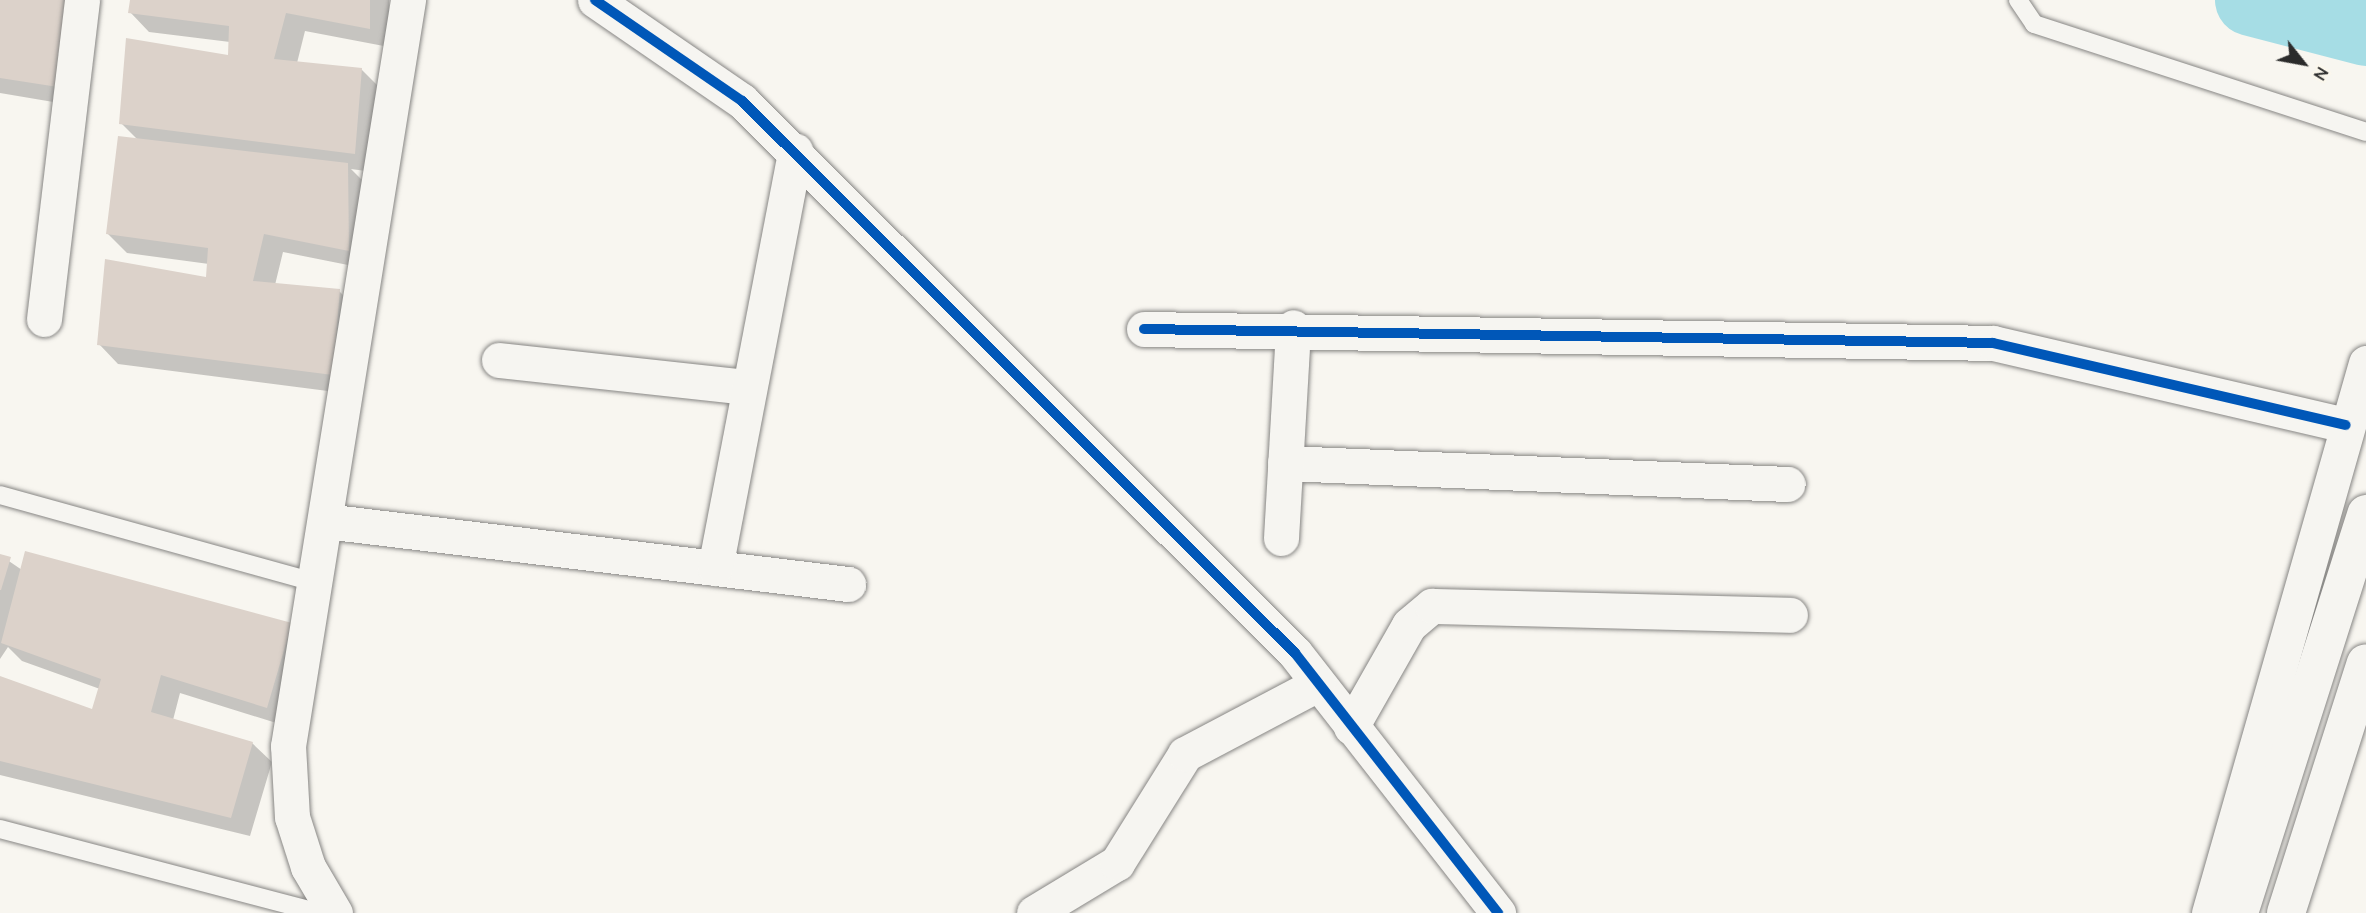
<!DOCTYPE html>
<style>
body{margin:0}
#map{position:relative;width:2366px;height:913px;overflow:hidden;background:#f8f6f0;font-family:"Comic Neue",sans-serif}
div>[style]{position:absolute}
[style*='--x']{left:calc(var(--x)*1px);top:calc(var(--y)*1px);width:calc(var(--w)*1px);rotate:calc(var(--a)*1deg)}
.shadow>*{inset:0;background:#0003}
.river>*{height:72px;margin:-36px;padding:0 36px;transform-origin:36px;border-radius:36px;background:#a6dde5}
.building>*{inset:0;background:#dcd2ca}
.roads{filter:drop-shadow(0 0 2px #878684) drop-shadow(0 0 2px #878684)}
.lane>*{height:18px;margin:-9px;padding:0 9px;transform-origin:9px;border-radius:9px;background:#f6f5f1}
.street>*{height:35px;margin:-17.5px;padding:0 17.5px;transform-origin:17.5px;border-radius:17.5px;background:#f6f5f1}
.secondary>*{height:38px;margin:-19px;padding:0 19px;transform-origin:19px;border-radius:19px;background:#f6f5f1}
.cycleway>*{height:10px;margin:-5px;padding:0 5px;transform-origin:5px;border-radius:5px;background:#0057b8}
span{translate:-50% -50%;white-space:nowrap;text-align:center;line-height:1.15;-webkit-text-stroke:7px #fbf7ec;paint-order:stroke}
.north{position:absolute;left:2268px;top:28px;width:70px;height:70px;-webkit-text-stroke:5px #fbf7ec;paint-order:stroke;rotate:121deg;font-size:19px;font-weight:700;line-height:28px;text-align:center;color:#2b2b2b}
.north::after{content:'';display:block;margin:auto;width:24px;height:32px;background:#2b2b2b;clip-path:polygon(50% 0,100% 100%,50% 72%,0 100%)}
</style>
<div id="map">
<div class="shadow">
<div style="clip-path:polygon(0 0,77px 106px,0 93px)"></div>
<div style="clip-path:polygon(131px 0,389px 0,389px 47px,305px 31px,297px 63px,361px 69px,380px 88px,373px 172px,351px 169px,366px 184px,368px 269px,283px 252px,275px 285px,339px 291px,358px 310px,351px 394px,118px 364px,99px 344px,208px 279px,209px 264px,127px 253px,108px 234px,138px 140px,121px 123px,229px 58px,230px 42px,149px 32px,130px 12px)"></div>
<div style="clip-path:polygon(0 555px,22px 570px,291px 625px,286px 726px,180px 693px,173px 720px,252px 743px,272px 762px,250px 836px,0 775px,0 678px,93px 711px,100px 689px,22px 661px,8px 647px,0 659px)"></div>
</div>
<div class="river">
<div style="--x:2251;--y:0;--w:119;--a:14.6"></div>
</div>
<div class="building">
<div style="clip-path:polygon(0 0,68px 0,58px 87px,0 78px)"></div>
<div style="clip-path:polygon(130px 0,370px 0,370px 29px,286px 13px,274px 59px,362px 68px,355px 154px,119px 124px,126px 38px,228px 55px,229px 26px,128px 13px)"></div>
<div style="clip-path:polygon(118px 136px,348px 163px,349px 251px,264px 234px,253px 281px,340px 289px,333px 375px,97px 345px,105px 259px,206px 277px,208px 248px,106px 234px)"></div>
<div style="clip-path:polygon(25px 551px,292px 623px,267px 708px,161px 675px,151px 712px,253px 742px,231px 818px,0 761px,0 676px,92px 709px,101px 679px,1px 643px)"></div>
<div style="clip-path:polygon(0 554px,11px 557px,1px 590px,0 590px)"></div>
</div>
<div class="roads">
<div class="lane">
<div style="--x:2018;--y:0;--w:29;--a:56"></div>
<div style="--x:2034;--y:24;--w:349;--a:18"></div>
<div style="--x:0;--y:495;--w:325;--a:15.5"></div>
<div style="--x:0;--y:829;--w:332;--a:14.7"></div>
</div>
<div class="street">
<div style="--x:595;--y:0;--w:178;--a:34.5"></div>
<div style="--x:742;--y:101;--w:781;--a:44.95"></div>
<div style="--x:1295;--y:653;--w:330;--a:52"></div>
<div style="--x:44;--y:319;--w:321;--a:-83.2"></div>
<div style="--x:1144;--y:329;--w:849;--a:0.94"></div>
<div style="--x:1993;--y:343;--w:362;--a:13.1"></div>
<div style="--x:499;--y:360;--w:249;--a:6.2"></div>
<div style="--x:1285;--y:463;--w:503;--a:2.39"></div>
<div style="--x:325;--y:521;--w:527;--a:6.87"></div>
<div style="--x:1281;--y:538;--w:211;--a:-86.7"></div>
<div style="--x:715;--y:568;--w:425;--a:-79.1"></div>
<div style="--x:1351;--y:727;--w:117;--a:-60.4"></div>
<div style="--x:1409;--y:625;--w:30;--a:-40"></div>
<div style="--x:1432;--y:606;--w:358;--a:1.4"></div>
<div style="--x:335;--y:913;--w:53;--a:-120.4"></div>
<div style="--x:308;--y:867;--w:52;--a:-107.7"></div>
<div style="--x:292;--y:817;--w:71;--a:-93.2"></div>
<div style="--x:288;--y:746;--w:756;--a:-80.86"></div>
<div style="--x:1034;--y:913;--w:97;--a:-31.1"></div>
<div style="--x:1117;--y:863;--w:128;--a:-58"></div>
<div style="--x:1185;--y:754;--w:150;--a:-27.8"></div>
<div style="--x:2209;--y:913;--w:572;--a:-74.07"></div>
</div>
<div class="secondary">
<div style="--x:2239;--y:913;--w:419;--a:-72.3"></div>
<div style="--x:2286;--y:913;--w:262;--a:-72.3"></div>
</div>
</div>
<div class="cycleway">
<div style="--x:595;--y:0;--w:178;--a:34.5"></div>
<div style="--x:742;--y:101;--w:781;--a:44.95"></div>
<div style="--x:1295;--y:653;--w:330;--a:52"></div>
<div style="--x:1144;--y:329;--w:849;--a:0.94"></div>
<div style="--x:1993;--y:343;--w:362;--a:13.1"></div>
</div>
<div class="north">N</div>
</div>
